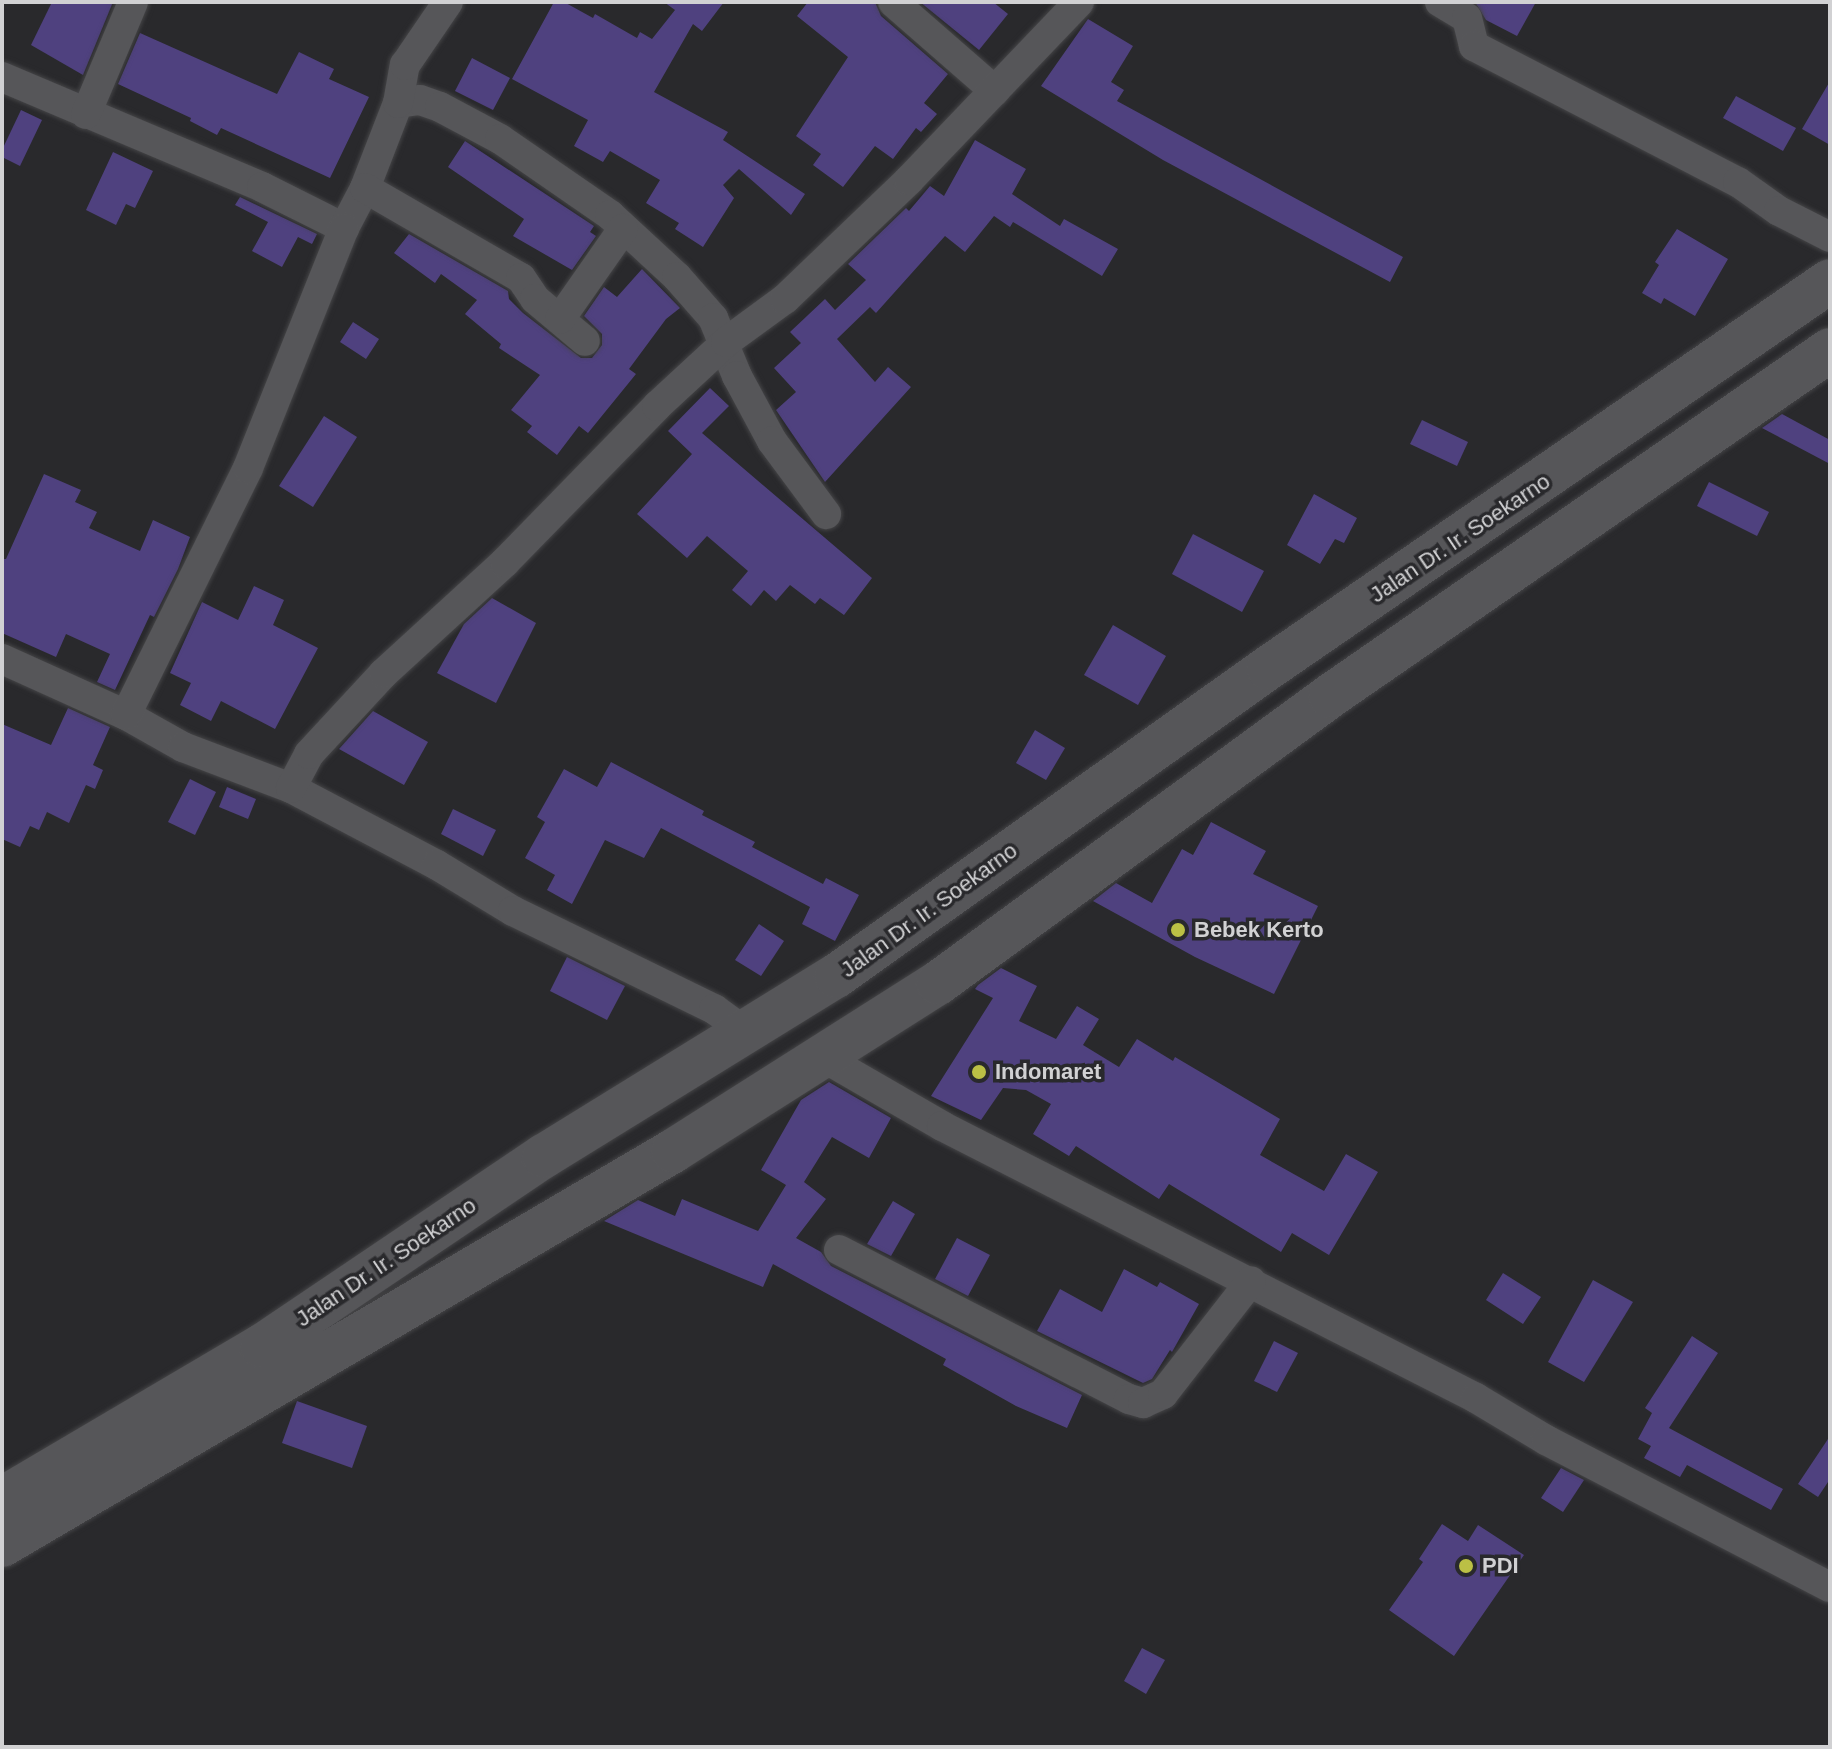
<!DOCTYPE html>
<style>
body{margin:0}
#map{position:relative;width:1832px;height:1749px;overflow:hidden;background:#29292c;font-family:Helvetica,sans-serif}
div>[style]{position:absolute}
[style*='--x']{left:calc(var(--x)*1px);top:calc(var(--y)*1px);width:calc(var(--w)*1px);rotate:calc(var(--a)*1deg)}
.building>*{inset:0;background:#4f417f}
.roads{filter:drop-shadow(0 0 2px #444446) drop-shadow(0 0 2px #444446)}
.street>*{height:30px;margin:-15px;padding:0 15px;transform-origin:15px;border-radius:15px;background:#565659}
.secondary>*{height:44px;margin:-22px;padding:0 22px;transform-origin:22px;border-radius:22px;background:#565659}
.dots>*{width:22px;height:22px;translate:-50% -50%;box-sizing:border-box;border:4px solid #29292c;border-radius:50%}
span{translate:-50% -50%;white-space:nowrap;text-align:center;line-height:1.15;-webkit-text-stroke:7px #29292c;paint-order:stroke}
.street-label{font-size:22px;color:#d1d1d3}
.poi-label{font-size:22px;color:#d1d1d3;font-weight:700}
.left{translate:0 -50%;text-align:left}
.frame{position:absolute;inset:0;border:4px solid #d1d1d3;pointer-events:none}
</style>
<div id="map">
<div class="building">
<div style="clip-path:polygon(52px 2px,113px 2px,83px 75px,31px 45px)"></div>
<div style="clip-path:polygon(554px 2px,564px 2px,593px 18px,595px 14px,637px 38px,640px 32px,652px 39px,675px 10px,664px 2px,724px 2px,702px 31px,693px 24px,654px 92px,728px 132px,723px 140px,805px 194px,791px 215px,739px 169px,723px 185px,734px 198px,703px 247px,675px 229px,679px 223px,646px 203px,660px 180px,610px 151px,603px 162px,574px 146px,588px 120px,512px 79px)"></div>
<div style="clip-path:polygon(808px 2px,875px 2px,881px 16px,948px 74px,924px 103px,937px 114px,921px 132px,916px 128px,893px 159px,875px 146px,843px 187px,813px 165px,821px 154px,796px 136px,848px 57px,797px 16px)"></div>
<div style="clip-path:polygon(920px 2px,993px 2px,1008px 14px,979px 50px)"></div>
<div style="clip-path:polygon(1475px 2px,1536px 2px,1517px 36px,1486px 20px)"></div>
<div style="clip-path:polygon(1088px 19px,1133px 46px,1111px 82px,1124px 90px,1117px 101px,1403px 257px,1390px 282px,1163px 160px,1041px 86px)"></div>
<div style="clip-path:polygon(140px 33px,277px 94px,299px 52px,334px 69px,329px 79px,369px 97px,330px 178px,221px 128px,217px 135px,190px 121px,191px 118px,118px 84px)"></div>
<div style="clip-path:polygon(472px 58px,510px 78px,493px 110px,455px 91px)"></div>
<div style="clip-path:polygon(1830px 81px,1830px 145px,1802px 129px)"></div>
<div style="clip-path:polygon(1736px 96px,1796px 128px,1783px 151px,1723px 118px)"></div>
<div style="clip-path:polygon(21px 110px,42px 120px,20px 166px,2px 157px,2px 150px)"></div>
<div style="clip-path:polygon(975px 140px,1026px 169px,1012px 194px,1060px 226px,1064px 219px,1118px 249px,1102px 276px,1013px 222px,1010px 227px,994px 216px,965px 252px,945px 236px,876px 313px,870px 307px,837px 339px,875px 382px,888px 367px,911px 387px,825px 482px,776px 410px,796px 392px,774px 368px,801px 343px,790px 332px,825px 299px,835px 310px,866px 280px,848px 264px,906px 208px,909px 211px,930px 186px,944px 196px)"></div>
<div style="clip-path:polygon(465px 141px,594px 226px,590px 232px,596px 236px,572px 270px,513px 236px,524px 219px,448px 167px)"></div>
<div style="clip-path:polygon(113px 152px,153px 171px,135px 208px,126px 204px,116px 225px,86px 210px)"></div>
<div style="clip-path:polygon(240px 197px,317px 234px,312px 244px,298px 237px,282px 267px,252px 251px,268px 222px,235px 205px)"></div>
<div style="clip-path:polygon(1677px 229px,1728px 259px,1695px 316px,1664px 298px,1661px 304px,1642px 293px,1659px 265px,1655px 262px)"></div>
<div style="clip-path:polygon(409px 234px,508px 291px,509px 299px,523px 313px,581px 358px,592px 358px,602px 345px,602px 334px,584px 316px,604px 287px,617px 297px,642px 269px,680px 308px,666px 319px,629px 369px,636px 374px,588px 433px,579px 426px,557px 455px,527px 432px,532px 426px,511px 410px,540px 375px,499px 348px,501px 344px,465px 314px,477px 300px,441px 274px,435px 283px,394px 253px)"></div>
<div style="clip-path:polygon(353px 322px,379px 339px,366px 359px,340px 342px)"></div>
<div style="clip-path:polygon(710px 388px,729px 406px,702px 433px,872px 578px,844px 615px,820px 598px,815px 604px,790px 585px,776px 601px,764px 590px,751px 606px,732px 590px,748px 571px,707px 536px,687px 558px,637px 514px,692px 454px,668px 431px)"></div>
<div style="clip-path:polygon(1782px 414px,1830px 440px,1830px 464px,1762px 428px)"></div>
<div style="clip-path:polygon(324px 416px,357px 437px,313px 507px,279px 486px)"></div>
<div style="clip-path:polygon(1422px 420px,1468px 442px,1457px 466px,1410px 444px)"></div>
<div style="clip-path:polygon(44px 474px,81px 490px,75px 502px,97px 512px,89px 528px,140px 551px,153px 520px,190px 537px,178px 569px,154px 617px,150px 615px,115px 690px,97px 682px,110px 654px,66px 634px,56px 657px,2px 633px,2px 559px,6px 559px)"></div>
<div style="clip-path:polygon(1709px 482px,1769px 512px,1757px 536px,1697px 506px)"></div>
<div style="clip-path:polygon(1314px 494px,1357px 518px,1344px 543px,1335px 539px,1320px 564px,1287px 545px)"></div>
<div style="clip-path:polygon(1193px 534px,1264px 571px,1242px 612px,1172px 574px)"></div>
<div style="clip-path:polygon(254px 586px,284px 600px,273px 625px,318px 648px,275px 729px,221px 701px,211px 721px,180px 705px,191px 683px,170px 673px,202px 602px,238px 620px)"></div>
<div style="clip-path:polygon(492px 598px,536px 623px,496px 703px,437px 673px,464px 624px)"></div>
<div style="clip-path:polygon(1113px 625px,1166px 656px,1138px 705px,1084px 675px)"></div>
<div style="clip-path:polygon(68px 708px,110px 727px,93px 765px,103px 770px,95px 789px,86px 785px,69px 823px,47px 812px,39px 830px,30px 826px,20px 847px,2px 839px,2px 724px,51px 745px)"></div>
<div style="clip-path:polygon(373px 711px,428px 742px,404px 785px,339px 749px)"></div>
<div style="clip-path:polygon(1035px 730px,1065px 748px,1046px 780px,1016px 763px)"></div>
<div style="clip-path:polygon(611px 762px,704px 811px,702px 815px,755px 842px,752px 847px,823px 884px,826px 878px,859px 895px,835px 941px,802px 924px,810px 907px,661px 828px,644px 858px,605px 840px,572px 904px,547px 890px,555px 875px,525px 858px,545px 822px,537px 817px,564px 769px,597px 787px)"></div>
<div style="clip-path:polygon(190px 779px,216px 792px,195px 835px,168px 822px)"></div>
<div style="clip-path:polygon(227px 787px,256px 799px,248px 819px,219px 807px)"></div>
<div style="clip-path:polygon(453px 809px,496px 830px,483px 856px,441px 834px)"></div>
<div style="clip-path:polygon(1211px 822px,1266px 851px,1253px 874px,1318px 906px,1274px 994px,1195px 957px,1093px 901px,1116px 883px,1152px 903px,1182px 849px,1193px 855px)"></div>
<div style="clip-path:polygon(759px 924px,784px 941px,761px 976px,735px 960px)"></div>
<div style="clip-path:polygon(567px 957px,625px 986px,607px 1020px,550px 991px)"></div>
<div style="clip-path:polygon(1001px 968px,1037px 986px,1019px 1021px,1056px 1039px,1077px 1006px,1099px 1019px,1083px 1045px,1119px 1067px,1137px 1039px,1173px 1061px,1175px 1057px,1280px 1119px,1260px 1155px,1324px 1191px,1346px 1154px,1378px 1172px,1329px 1255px,1292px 1233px,1281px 1252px,1169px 1184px,1159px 1199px,1076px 1146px,1069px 1156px,1033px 1134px,1051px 1104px,1026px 1090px,1003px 1088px,981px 1120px,931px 1096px,993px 998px,975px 989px,978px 985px)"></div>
<div style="clip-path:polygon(829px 1082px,891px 1118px,869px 1158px,832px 1137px,804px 1182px,826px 1199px,796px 1238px,821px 1252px,831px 1266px,1082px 1395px,1067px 1428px,1016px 1406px,943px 1365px,946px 1359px,773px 1264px,763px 1287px,604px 1221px,638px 1200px,675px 1216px,682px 1199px,758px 1231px,786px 1185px,761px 1170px,801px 1100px)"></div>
<div style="clip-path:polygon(893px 1201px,915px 1214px,891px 1256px,867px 1244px)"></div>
<div style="clip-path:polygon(957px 1238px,990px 1255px,968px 1296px,935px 1279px)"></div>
<div style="clip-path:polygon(1124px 1269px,1157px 1287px,1160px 1282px,1199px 1304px,1172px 1352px,1170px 1350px,1152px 1379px,1143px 1383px,1037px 1331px,1060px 1289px,1102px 1312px)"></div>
<div style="clip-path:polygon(1503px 1273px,1541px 1297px,1523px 1324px,1486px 1300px)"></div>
<div style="clip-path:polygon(1593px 1280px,1633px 1302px,1584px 1382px,1548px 1362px)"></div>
<div style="clip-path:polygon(1692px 1336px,1718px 1353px,1669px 1428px,1783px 1489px,1771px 1510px,1687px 1465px,1680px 1477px,1644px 1458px,1651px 1446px,1638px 1439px,1652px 1413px,1645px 1408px)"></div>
<div style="clip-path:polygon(1274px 1341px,1298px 1353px,1277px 1392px,1254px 1381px)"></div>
<div style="clip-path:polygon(297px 1401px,367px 1426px,352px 1468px,282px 1443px)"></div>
<div style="clip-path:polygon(1830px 1436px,1830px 1479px,1818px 1497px,1798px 1484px)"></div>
<div style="clip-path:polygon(1561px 1468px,1584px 1480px,1563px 1512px,1541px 1498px)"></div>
<div style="clip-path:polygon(1442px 1524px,1468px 1541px,1478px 1525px,1524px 1555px,1454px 1656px,1389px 1610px,1423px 1562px,1419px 1559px)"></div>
<div style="clip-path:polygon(1142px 1648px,1165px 1660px,1146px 1694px,1124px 1681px)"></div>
</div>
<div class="roads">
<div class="street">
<div style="--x:893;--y:2;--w:135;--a:41.1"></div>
<div style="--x:1440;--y:2;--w:31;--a:31"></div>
<div style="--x:1467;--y:18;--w:29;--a:76"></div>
<div style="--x:1474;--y:46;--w:297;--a:27.3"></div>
<div style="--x:1738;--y:182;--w:50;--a:35.3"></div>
<div style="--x:1779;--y:211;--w:57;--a:27"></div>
<div style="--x:2;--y:77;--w:282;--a:22.9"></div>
<div style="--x:262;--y:187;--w:92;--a:26.6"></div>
<div style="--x:344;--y:228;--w:45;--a:-62.3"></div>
<div style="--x:365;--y:188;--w:91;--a:-68.8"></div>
<div style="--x:398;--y:103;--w:22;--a:-8"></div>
<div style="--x:420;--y:100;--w:21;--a:19"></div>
<div style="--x:440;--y:107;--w:68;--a:28.1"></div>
<div style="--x:500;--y:139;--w:134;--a:34.6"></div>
<div style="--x:610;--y:215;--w:91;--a:42.8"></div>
<div style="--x:677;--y:277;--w:55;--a:48.7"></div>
<div style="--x:713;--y:318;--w:63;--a:67.5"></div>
<div style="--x:737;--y:376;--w:74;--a:61.7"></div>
<div style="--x:772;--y:441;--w:91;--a:53.5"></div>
<div style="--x:398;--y:103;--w:39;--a:-80"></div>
<div style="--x:405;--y:65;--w:76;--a:-55.7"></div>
<div style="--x:86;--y:114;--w:121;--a:-67.2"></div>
<div style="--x:365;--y:188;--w:180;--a:30"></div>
<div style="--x:521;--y:278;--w:25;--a:56"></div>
<div style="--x:535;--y:299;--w:65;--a:40"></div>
<div style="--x:560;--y:319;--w:110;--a:-55"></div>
<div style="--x:2;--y:659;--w:136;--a:24.3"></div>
<div style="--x:126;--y:715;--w:65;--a:29.3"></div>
<div style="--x:183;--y:747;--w:116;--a:20.8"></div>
<div style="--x:291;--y:788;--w:165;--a:27.8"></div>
<div style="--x:437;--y:865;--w:89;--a:31.2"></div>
<div style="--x:513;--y:911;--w:224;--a:26"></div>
<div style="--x:714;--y:1009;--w:41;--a:36"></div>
<div style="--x:126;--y:715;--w:275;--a:-63.7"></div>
<div style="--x:248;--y:468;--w:258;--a:-68.2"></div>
<div style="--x:291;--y:788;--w:38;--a:-62"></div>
<div style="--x:309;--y:754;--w:110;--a:-47.2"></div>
<div style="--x:384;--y:673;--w:164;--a:-42.5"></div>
<div style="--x:505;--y:562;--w:218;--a:-45.7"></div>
<div style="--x:657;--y:406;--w:94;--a:-42.8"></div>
<div style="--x:726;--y:342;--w:73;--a:-36.1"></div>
<div style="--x:785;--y:299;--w:172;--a:-43.8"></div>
<div style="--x:909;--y:180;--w:246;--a:-46.3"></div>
<div style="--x:821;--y:1056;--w:140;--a:30"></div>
<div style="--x:942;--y:1126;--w:599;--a:26.99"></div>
<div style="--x:1476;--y:1398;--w:82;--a:31"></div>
<div style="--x:1546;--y:1440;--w:320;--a:27.4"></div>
<div style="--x:839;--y:1250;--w:326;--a:27.2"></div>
<div style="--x:1129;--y:1399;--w:15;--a:16"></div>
<div style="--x:1143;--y:1403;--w:22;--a:-24"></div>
<div style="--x:1163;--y:1394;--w:143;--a:-52.1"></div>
</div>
<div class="secondary">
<div style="--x:2;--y:1499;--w:302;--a:-30.5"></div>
<div style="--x:262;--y:1346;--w:340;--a:-34"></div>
<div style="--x:544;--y:1156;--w:343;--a:-31.7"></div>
<div style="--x:836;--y:976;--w:531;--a:-35.49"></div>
<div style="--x:1268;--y:668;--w:682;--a:-34.55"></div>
<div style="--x:2;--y:1545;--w:778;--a:-30.42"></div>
<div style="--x:673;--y:1151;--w:314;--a:-32.4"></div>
<div style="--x:938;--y:983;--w:486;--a:-36.2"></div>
<div style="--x:1330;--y:696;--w:608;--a:-34.68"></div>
</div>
</div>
<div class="dots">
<div style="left:1178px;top:930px;background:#bbc045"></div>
<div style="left:979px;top:1072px;background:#bbc045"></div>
<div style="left:1466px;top:1566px;background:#bbc045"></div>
</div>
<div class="street-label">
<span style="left:1460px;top:538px;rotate:-34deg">Jalan Dr. Ir. Soekarno</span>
<span style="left:929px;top:910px;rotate:-36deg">Jalan Dr. Ir. Soekarno</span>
<span style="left:386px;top:1262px;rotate:-34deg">Jalan Dr. Ir. Soekarno</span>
</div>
<div class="poi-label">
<span class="left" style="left:1194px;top:930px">Bebek Kerto</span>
<span class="left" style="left:995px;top:1072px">Indomaret</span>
<span class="left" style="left:1482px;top:1566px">PDI</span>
</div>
<div class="frame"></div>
</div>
